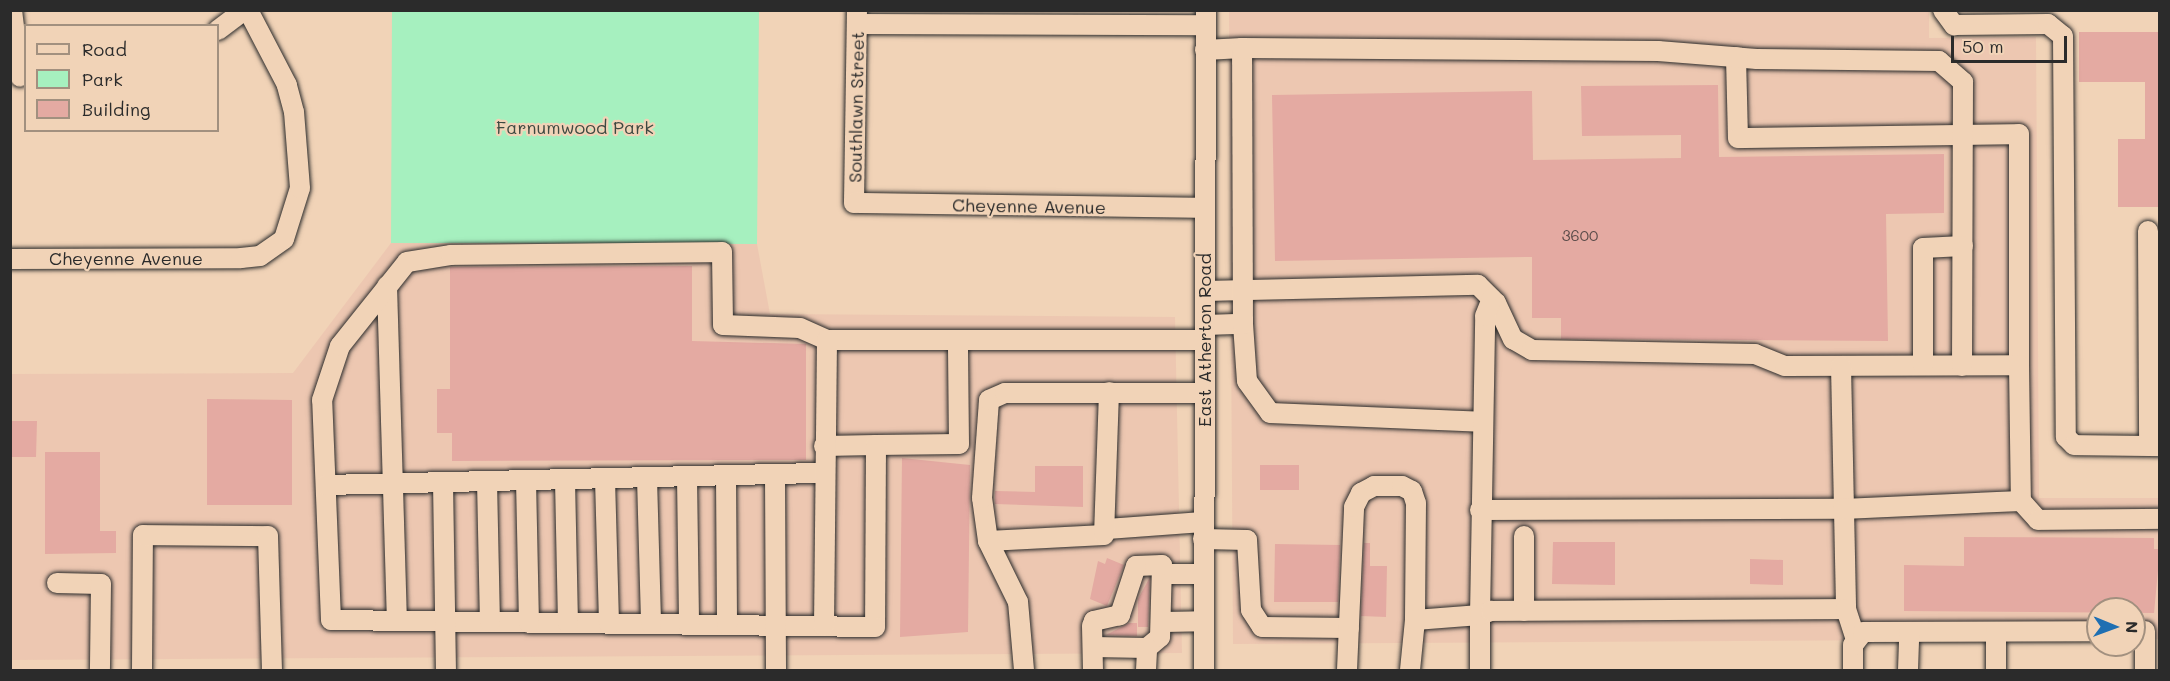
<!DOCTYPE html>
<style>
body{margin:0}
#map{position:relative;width:2170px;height:681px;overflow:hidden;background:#f1d3b7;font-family:Mali,sans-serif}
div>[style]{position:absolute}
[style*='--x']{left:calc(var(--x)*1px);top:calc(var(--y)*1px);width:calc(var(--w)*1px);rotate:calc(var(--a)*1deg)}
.built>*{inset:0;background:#edc7b1}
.green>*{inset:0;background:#a6f0bf}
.building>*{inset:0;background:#e4aaa2}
.roads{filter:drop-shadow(0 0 2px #2b2b2b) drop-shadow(0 0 2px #2b2b2b)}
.minor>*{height:20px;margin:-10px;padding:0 10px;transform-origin:10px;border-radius:10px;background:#f1d3b7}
span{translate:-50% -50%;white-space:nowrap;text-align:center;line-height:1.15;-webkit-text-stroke:4.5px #f1d3b7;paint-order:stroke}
.number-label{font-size:15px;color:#594b49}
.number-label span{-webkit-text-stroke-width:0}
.street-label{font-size:18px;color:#2b2b2b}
.park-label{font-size:18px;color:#3d4941}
.frame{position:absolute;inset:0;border:12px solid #2b2b2b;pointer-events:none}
.legend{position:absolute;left:24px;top:24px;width:195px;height:108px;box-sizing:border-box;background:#f1d3b7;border:2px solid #a2907f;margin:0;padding:8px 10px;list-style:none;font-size:18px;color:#2b2b2b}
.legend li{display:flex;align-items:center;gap:12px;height:30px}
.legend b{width:30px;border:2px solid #a2907f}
.north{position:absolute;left:2086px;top:597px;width:60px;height:60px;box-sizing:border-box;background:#f1d3b7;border:2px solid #a2907f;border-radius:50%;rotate:91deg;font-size:16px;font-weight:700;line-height:24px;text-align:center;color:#2b2b2b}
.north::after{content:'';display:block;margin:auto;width:21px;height:27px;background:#1f6fb2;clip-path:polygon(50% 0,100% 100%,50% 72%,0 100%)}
.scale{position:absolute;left:1951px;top:36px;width:116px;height:27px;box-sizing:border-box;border:3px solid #2b2b2b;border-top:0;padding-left:8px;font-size:18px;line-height:21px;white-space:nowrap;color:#2b2b2b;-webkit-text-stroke:4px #f1d3b7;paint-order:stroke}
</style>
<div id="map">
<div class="built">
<div style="clip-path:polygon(1929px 10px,1929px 38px,2036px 37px,2039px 498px,2159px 498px,2159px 639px,2134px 639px,2134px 609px,2098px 609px,2098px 639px,1233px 644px,1229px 11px)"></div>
<div style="clip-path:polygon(391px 243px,757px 244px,770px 314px,1175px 317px,1182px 653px,11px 660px,10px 374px,293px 373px)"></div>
</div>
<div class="green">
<div style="clip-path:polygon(392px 11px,759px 11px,757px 244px,391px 243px)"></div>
</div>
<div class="building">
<div style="clip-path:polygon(2079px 32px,2160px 32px,2160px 207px,2118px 207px,2118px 139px,2145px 139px,2145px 82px,2079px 82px)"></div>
<div style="clip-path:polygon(1718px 85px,1719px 157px,1944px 154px,1944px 213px,1886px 214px,1888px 341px,1561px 339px,1561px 318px,1532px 318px,1532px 257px,1275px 261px,1272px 95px,1532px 91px,1533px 160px,1681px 158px,1681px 135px,1582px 136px,1581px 86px)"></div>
<div style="clip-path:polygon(692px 266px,692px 341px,806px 344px,806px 460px,452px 461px,452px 433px,437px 433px,437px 389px,450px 389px,450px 267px)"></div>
<div style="clip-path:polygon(207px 399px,292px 400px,292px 505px,207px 505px)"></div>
<div style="clip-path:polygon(10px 421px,37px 421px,36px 457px,10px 457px)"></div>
<div style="clip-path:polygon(45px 452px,100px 452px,100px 531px,116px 531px,116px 553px,45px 554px)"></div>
<div style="clip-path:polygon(902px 458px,970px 465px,968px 632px,900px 637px)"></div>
<div style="clip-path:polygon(1260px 465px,1299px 465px,1299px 490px,1260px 490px)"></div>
<div style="clip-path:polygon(1035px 466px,1083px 466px,1083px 507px,995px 504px,995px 491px,1035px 492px)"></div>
<div style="clip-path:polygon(1964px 537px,2154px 538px,2154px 549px,2160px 549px,2154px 613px,1904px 611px,1904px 565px,1964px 566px)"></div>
<div style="clip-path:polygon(1553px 542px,1615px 542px,1615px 585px,1552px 584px)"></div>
<div style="clip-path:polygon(1364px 543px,1370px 543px,1370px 566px,1387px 566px,1386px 617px,1361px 616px)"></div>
<div style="clip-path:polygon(1275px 544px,1340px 545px,1338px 602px,1274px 602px)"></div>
<div style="clip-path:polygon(1107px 558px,1124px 565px,1107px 606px,1090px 599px,1098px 561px,1105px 564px)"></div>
<div style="clip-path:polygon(1750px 559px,1783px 560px,1783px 585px,1750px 584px)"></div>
<div style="clip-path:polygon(1150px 577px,1148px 627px,1138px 627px,1138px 599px)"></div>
<div style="clip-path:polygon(1129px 623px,1137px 623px,1137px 636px,1106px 635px)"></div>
</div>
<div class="roads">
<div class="minor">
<div style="--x:12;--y:10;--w:67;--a:83.2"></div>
<div style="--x:857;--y:10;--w:193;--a:90.9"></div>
<div style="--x:854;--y:203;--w:350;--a:0.8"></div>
<div style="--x:1943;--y:10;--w:19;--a:54"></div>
<div style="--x:1954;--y:25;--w:94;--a:-0.6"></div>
<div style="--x:2048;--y:24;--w:19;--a:39"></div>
<div style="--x:2063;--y:36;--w:401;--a:89.6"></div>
<div style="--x:2066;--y:437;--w:11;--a:45"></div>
<div style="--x:2074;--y:445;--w:86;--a:0.7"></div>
<div style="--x:857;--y:24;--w:349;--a:0.2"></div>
<div style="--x:218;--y:30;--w:34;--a:-37"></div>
<div style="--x:1205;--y:50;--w:37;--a:-3"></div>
<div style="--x:1736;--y:57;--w:81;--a:88.6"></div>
<div style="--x:1738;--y:138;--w:281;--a:-0.8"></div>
<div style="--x:2019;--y:134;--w:231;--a:90"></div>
<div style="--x:2148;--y:231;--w:215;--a:89.7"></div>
<div style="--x:10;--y:259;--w:231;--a:-0.2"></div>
<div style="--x:241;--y:258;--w:19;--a:-6"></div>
<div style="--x:260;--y:256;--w:29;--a:-35"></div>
<div style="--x:284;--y:239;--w:53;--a:-72.6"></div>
<div style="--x:300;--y:188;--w:76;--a:-94.5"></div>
<div style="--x:294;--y:112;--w:28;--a:-105"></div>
<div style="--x:287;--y:85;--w:85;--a:-117.5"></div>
<div style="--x:387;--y:286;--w:335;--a:88.3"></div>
<div style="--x:1205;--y:291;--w:273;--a:-1.3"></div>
<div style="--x:1478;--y:285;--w:25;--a:45"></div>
<div style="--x:1496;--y:303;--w:40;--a:65"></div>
<div style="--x:1513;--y:339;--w:22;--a:30"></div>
<div style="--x:1532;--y:350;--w:223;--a:1"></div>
<div style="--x:1755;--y:354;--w:32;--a:22"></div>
<div style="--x:1785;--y:366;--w:234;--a:-0.2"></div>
<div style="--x:2019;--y:365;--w:136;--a:89.2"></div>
<div style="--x:2021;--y:501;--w:25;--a:48"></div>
<div style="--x:2038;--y:520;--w:122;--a:-0.5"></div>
<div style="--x:1243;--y:324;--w:57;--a:86"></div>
<div style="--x:1247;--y:381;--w:39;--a:54"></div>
<div style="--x:1270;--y:413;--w:211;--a:2.4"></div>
<div style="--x:1205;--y:325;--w:38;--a:-2"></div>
<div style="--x:1243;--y:324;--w:276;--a:-90.2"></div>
<div style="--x:1242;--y:48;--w:416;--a:0.4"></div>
<div style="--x:1658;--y:51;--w:99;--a:4.6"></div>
<div style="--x:1757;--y:59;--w:182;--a:0.6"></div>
<div style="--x:1939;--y:61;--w:32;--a:41"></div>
<div style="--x:1963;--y:82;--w:284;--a:90.2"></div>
<div style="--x:1923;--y:365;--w:117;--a:-90"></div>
<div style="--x:1923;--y:248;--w:40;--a:-2.9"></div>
<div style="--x:1841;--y:366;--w:243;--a:88.8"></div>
<div style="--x:876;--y:445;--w:83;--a:-0.7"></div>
<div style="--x:959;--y:444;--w:101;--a:-90.6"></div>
<div style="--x:824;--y:446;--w:52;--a:-1.1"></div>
<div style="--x:876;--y:445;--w:182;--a:90.3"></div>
<div style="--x:875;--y:627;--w:544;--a:-179.26"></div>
<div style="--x:331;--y:620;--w:220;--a:-92.3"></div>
<div style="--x:322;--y:400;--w:57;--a:-71.6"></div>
<div style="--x:340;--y:346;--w:107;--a:-51.4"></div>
<div style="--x:407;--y:262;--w:45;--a:-9"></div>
<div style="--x:451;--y:255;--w:271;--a:-0.6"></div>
<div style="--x:722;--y:252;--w:73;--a:89.2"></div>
<div style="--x:723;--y:325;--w:77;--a:2.2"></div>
<div style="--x:800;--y:328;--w:30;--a:24"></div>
<div style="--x:775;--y:475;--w:195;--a:89.7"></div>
<div style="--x:726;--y:476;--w:149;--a:89.6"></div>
<div style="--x:687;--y:477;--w:148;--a:89.2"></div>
<div style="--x:647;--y:478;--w:146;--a:88.4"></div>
<div style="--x:605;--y:479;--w:145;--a:88.4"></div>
<div style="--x:526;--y:480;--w:143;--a:88.8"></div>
<div style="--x:565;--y:480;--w:143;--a:88.8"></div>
<div style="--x:487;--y:481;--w:141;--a:88.8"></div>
<div style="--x:443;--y:482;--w:188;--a:89.1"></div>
<div style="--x:326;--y:485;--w:498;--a:-1.4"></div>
<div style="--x:1480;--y:510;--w:363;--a:-0.2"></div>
<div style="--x:1843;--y:509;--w:178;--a:-2.6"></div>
<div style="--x:1107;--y:529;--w:96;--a:-4.2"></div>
<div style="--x:1524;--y:536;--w:75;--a:90"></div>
<div style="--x:1203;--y:539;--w:44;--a:1.3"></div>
<div style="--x:1247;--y:540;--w:70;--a:86.7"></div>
<div style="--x:1251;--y:610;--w:20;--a:57"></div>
<div style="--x:1262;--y:627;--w:87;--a:0.7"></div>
<div style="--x:988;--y:541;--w:116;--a:-3"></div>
<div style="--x:1104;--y:535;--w:143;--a:-88"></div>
<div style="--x:1165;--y:574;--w:38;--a:0"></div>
<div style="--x:57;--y:583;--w:44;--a:1.3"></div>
<div style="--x:101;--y:584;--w:86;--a:90.7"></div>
<div style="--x:1164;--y:622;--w:39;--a:-1"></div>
<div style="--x:824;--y:626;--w:286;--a:-89.4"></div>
<div style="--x:827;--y:340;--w:378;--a:0"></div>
<div style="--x:2145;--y:631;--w:39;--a:90"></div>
<div style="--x:1093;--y:647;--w:54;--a:1.1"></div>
<div style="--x:1147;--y:648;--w:17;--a:-40"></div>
<div style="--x:1160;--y:637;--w:72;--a:-88.4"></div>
<div style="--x:1162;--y:565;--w:26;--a:178"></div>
<div style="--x:1136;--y:566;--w:52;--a:108.1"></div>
<div style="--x:1120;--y:615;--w:27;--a:167"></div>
<div style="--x:1094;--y:621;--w:5;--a:112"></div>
<div style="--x:1092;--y:626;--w:44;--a:88.7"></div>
<div style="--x:142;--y:670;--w:135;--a:-89.6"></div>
<div style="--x:143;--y:535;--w:125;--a:0.5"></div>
<div style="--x:268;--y:536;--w:134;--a:88.3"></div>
<div style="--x:1024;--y:670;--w:68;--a:-95"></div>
<div style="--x:1018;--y:602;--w:68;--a:-116.2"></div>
<div style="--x:988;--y:541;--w:43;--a:-97.9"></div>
<div style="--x:982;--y:498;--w:98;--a:-85.9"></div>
<div style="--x:989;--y:400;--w:17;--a:-24"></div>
<div style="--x:1005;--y:393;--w:199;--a:0"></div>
<div style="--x:1146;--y:670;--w:22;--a:-87"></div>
<div style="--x:1204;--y:670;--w:660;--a:-89.83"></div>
<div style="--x:1347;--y:670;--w:163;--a:-87.5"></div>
<div style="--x:1354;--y:507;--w:16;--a:-63"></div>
<div style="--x:1361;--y:493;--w:15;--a:-28"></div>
<div style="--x:1374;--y:486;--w:28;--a:0"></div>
<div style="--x:1402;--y:486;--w:11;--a:27"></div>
<div style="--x:1412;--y:491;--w:13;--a:72"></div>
<div style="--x:1416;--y:503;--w:117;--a:90.5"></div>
<div style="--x:1410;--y:670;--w:50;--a:-84.3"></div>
<div style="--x:1415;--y:620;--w:65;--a:-4.4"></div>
<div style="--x:1480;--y:615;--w:299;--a:-89"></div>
<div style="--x:1485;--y:316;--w:18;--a:-68"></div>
<div style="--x:1480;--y:670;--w:55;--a:-90"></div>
<div style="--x:1480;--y:615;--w:12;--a:-20"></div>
<div style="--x:1491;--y:611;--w:355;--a:-0.3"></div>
<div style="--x:1846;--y:609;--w:29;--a:72"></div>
<div style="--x:1853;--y:670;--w:25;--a:-90"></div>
<div style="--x:1853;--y:645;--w:16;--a:-52"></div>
<div style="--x:1863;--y:632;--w:235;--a:-0.2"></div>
<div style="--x:1908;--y:670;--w:38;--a:-88"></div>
<div style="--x:1996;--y:670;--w:38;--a:-90"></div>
</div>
</div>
<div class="number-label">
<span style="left:1580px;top:236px">3600</span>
</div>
<div class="street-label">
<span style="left:856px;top:107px;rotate:-89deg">Southlawn Street</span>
<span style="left:1029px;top:206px;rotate:1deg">Cheyenne Avenue</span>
<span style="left:126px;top:258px">Cheyenne Avenue</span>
<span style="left:1204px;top:340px;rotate:-90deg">East Atherton Road</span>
</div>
<div class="park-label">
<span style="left:575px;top:127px">Farnumwood Park</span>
</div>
<div class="frame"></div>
<ul class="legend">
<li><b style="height:8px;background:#f1d3b7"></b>Road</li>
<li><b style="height:16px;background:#a6f0bf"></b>Park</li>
<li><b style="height:16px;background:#e4aaa2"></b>Building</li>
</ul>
<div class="north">N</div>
<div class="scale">50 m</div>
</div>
